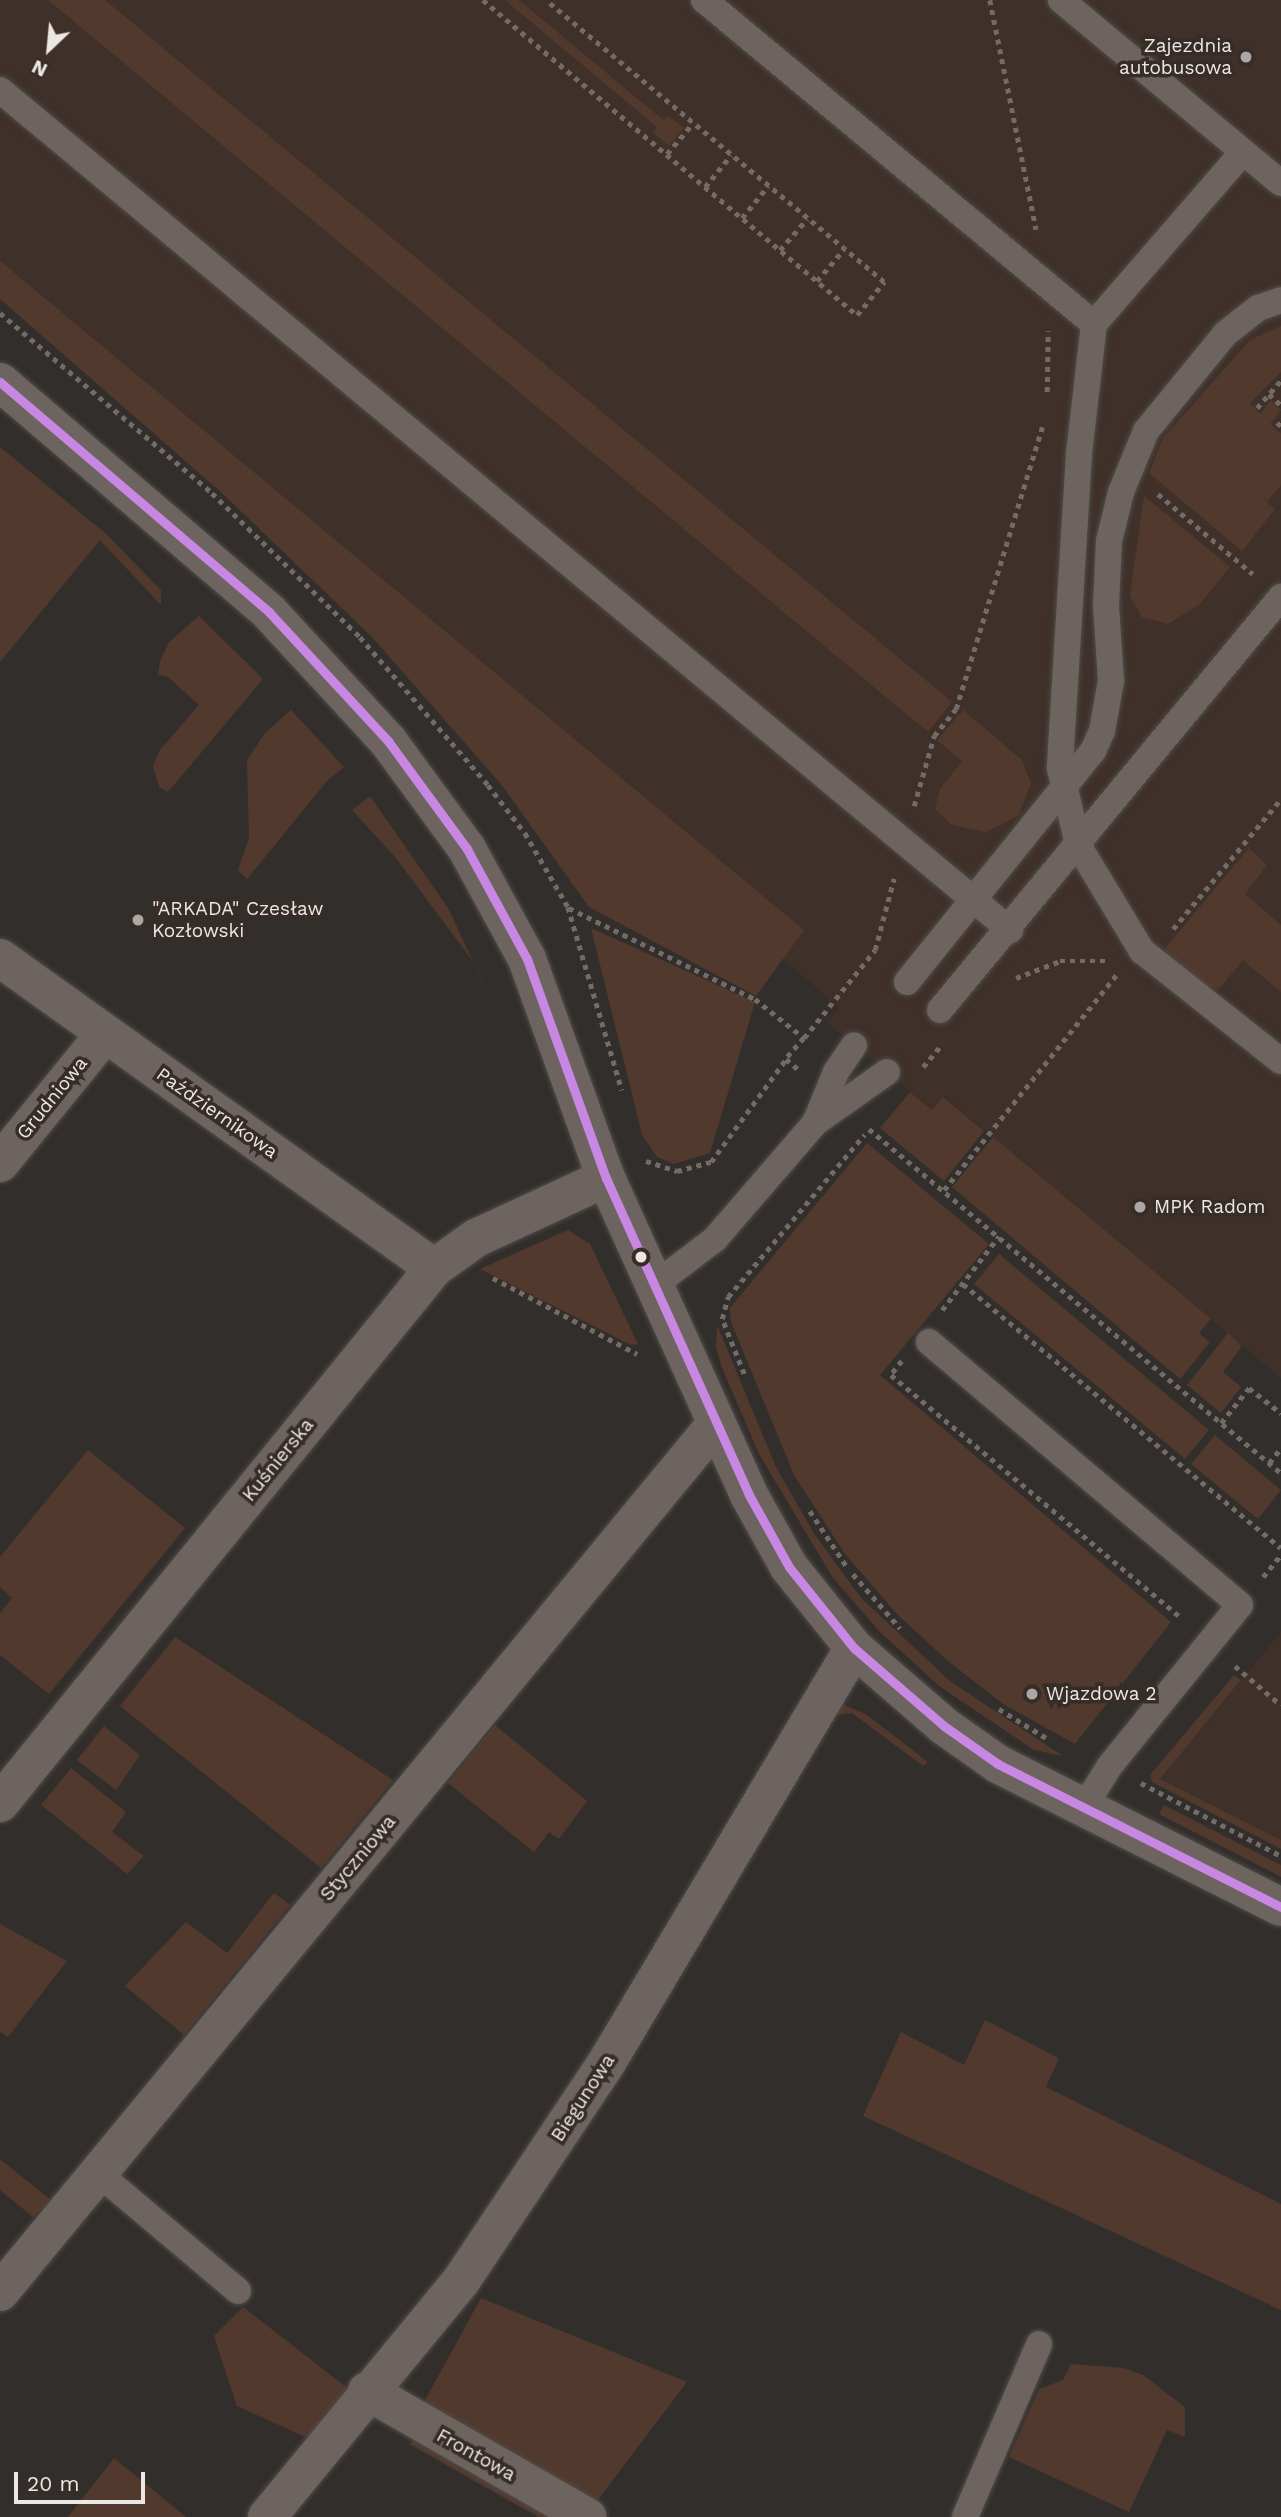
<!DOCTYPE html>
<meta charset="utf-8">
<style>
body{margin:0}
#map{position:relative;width:1281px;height:2517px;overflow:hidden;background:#322e2c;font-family:"Work Sans",sans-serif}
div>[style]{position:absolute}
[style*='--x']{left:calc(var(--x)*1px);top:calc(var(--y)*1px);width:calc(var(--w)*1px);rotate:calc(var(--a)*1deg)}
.built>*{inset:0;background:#3f312a}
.green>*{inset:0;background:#52392d}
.path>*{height:4.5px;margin-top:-2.25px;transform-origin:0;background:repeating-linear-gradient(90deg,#736b67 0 5px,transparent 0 10px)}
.roads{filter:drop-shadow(0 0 2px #4f4c4a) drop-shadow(0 0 2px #4f4c4a)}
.service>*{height:26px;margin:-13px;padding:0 13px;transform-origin:13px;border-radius:13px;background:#6e645f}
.minor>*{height:38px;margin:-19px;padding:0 19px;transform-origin:19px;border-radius:19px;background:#6e645f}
.tertiary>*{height:38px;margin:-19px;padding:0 19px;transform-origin:19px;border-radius:19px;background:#6e645f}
.bus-1>*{height:9px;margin:-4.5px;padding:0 4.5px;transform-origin:4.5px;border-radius:4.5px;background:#c787e3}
.dots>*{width:19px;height:19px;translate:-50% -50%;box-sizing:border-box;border:4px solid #362d28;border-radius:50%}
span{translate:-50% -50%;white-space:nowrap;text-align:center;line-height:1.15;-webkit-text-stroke:7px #362d28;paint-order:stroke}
.poi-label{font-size:19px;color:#ede7e4}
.right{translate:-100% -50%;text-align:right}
.left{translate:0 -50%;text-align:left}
.street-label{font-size:19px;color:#ede7e4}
.north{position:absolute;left:14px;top:14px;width:70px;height:70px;-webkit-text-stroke:5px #362d28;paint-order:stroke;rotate:206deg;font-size:19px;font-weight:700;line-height:28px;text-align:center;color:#ede7e4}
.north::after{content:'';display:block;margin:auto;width:24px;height:32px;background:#ede7e4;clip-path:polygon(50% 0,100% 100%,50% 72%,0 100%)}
.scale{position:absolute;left:14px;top:2472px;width:131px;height:32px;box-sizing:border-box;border:4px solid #ede7e4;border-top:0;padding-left:9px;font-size:21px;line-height:24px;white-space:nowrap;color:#ede7e4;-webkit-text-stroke:5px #362d28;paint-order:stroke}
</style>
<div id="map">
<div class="built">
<div style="clip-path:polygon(0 0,1281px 0,1281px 1378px,944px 1097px,932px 1110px,827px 1022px,839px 1008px,833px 1002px,0 285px)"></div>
<div style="clip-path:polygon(1281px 1632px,1281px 1840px,1160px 1779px)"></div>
</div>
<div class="green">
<div style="clip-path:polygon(48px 0,105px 0,952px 702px,928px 732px)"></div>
<div style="clip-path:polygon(505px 0,519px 0,663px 120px,668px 116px,684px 128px,669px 146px,653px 132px,657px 127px)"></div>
<div style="clip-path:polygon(0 261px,804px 930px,756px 996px,589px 907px,501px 784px,371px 636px,222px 493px,0 299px)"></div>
<div style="clip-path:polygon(1281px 326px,1281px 372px,1250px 403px,1260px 414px,1271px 400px,1281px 410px,1270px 424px,1281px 433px,1281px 485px,1267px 502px,1275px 509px,1242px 551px,1149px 473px,1163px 438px,1250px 340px)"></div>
<div style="clip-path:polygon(0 447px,105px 533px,161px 590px,161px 605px,100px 540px,0 662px)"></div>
<div style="clip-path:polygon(1144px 496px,1230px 567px,1200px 604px,1168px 624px,1142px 617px,1130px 596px)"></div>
<div style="clip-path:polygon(199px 616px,263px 679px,168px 792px,159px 787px,153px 766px,160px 750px,199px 705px,168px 677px,158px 675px,160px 661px,169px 642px)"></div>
<div style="clip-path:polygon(291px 710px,344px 767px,327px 781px,247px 879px,238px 870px,249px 838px,247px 760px,265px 733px)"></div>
<div style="clip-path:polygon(963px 710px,1022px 760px,1031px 784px,1018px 816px,986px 832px,952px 825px,935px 809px,940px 789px,962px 761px,937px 740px)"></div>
<div style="clip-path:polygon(370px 796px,448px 908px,498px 1014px,475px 964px,395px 857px,352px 810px)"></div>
<div style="clip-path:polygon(1249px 848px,1267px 865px,1245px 894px,1281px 925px,1281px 992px,1243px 960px,1219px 989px,1206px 986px,1163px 951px)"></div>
<div style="clip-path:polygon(591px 928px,755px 1002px,710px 1153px,674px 1164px,657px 1157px,642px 1135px)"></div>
<div style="clip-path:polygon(910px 1092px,932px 1110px,943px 1097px,984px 1131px,944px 1181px,880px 1128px)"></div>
<div style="clip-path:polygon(993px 1137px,1211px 1319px,1199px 1333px,1210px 1342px,1180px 1379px,952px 1187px)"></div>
<div style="clip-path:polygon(867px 1143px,989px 1244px,880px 1375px,1171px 1622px,1075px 1744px,1003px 1704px,948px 1661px,898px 1615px,845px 1554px,794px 1475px,731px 1322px,730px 1308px)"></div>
<div style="clip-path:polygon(568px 1230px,590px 1244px,638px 1344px,631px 1345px,480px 1269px)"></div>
<div style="clip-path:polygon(999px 1254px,1209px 1430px,1185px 1459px,974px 1284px)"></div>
<div style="clip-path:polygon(717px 1325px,776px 1467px,813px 1532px,861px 1598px,950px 1681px,1063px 1756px,1034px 1750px,939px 1686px,880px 1632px,833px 1578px,759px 1454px,722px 1368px,716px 1347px)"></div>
<div style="clip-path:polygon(1228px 1333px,1242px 1346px,1223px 1372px,1241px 1387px,1221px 1413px,1187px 1385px)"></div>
<div style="clip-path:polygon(1215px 1435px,1281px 1490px,1258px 1519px,1191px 1464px)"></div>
<div style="clip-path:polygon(88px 1450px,185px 1528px,49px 1694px,0 1655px,0 1613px,12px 1598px,0 1587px,0 1557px)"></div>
<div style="clip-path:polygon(175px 1637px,393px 1780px,321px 1868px,120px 1706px)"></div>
<div style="clip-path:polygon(1234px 1675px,1241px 1680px,1160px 1779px,1281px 1840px,1281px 1849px,1152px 1782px,1150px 1775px)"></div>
<div style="clip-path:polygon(842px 1704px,867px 1715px,928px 1762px,923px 1766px,852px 1713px,833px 1716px)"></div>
<div style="clip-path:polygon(495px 1725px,587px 1801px,559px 1839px,549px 1832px,534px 1852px,448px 1783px)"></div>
<div style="clip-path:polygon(104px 1726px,140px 1755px,116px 1790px,77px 1760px)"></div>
<div style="clip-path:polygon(71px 1768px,126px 1812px,112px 1832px,144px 1856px,127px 1874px,41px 1805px)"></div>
<div style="clip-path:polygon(1164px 1805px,1281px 1865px,1281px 1877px,1159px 1814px)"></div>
<div style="clip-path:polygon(274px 1893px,290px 1905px,184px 2035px,125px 1986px,186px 1922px,227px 1953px)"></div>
<div style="clip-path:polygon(0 1924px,67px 1961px,8px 2037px,0 2032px)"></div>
<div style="clip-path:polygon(985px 2020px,1059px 2058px,1046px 2087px,1281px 2204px,1281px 2310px,863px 2116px,901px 2032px,964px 2065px)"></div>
<div style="clip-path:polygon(0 2159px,51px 2200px,33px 2217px,0 2190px)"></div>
<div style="clip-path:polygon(481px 2298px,687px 2382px,594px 2505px,424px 2402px)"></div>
<div style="clip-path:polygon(243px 2307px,350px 2390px,310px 2439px,237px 2406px,214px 2336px)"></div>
<div style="clip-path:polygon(1071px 2364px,1124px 2368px,1143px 2375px,1185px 2407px,1185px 2437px,1167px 2430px,1129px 2512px,1009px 2457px,1039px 2389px,1063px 2380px)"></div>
<div style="clip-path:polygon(422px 2436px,561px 2517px,538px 2517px,409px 2444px)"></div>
<div style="clip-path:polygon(114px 2458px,186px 2517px,68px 2517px)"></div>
</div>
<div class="path">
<div style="--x:483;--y:0;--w:489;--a:40.1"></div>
<div style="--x:857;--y:315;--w:43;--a:-50.7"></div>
<div style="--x:884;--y:282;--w:440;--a:-140.2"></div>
<div style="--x:990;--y:0;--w:234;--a:78.6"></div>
<div style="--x:667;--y:154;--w:40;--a:-50"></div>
<div style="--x:705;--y:187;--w:41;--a:-50.9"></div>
<div style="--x:742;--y:218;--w:41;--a:-50.9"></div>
<div style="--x:780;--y:250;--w:41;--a:-48.9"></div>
<div style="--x:817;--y:281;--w:42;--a:-49.8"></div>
<div style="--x:0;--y:313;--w:278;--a:40.3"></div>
<div style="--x:212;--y:493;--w:206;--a:44.2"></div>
<div style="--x:360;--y:637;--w:196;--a:49.1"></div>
<div style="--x:488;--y:785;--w:61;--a:52.4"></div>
<div style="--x:525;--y:833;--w:86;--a:59.8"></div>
<div style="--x:568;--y:907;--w:191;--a:73.6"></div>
<div style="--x:1047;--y:392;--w:61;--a:-89.1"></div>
<div style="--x:1269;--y:394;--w:16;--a:43"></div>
<div style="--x:1257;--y:408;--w:37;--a:-49"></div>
<div style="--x:1277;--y:426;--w:6;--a:-45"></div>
<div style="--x:1158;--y:494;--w:124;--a:40.1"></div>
<div style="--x:914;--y:806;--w:73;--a:-74.1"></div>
<div style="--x:934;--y:736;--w:35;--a:-51"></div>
<div style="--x:956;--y:709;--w:300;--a:-73"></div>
<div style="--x:569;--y:908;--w:207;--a:26.1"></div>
<div style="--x:755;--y:999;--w:63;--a:38.5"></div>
<div style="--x:804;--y:1038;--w:28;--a:131"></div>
<div style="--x:1173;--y:929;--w:169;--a:-50.3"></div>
<div style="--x:1016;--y:978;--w:47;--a:-21.1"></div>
<div style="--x:1060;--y:961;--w:45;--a:0"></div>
<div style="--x:804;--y:1038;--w:113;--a:-51.1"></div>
<div style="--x:875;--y:950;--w:74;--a:-75.2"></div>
<div style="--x:923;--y:1067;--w:30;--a:-50"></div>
<div style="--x:869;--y:1129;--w:537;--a:39.86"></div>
<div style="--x:646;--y:1161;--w:33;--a:18"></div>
<div style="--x:677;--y:1171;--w:35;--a:-15"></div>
<div style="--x:711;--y:1162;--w:127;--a:-53.9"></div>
<div style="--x:786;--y:1059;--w:16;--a:40"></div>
<div style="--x:944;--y:1190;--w:277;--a:-51.3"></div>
<div style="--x:493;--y:1278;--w:163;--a:27.8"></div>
<div style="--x:963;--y:1284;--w:413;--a:39.7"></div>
<div style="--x:942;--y:1310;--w:93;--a:-52.4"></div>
<div style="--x:902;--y:1361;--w:18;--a:128"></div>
<div style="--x:891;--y:1375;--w:379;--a:39.9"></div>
<div style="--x:744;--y:1374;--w:59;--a:-111.8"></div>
<div style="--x:722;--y:1319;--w:23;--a:-75"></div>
<div style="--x:728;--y:1297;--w:212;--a:-50"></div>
<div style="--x:1221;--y:1423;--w:45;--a:-51.3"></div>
<div style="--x:1249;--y:1388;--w:41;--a:38"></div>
<div style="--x:1269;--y:1463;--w:19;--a:-51"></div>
<div style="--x:810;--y:1511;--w:67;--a:56.5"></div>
<div style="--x:853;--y:1574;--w:72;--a:49"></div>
<div style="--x:1263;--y:1577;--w:28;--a:-51"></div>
<div style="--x:1235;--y:1666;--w:60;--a:40.3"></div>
<div style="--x:999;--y:1709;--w:57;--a:31.5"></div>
<div style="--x:1141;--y:1783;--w:158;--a:27.5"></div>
</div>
<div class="roads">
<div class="service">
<div style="--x:704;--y:0;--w:507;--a:39.72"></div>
<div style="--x:1061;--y:0;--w:286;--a:39.8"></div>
<div style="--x:0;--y:90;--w:1314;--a:39.75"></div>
<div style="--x:1243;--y:152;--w:228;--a:130.9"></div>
<div style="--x:1094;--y:324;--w:131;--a:96.6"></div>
<div style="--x:1079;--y:454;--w:315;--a:93.5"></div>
<div style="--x:1060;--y:768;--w:79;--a:76.8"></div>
<div style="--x:1078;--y:845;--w:124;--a:58.9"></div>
<div style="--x:1142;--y:951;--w:177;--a:38.4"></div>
<div style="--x:907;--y:982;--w:297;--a:-51.2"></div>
<div style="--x:1093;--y:751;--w:22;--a:-66"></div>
<div style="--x:1102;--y:731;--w:51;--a:-79.8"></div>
<div style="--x:1111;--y:681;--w:75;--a:-93.8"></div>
<div style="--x:1106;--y:606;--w:65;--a:-87.4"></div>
<div style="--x:1109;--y:541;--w:50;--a:-76.2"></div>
<div style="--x:1121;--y:492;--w:66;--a:-67.7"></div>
<div style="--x:1146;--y:431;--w:125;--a:-50.8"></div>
<div style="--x:1225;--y:334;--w:42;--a:-38.2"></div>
<div style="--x:1258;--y:308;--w:24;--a:-19"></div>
<div style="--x:940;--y:1010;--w:536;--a:-50.45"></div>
<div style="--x:815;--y:1123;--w:55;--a:-67.6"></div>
<div style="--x:836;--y:1072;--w:32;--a:-56"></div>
<div style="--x:652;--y:1287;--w:79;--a:-37.3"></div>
<div style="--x:715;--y:1239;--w:153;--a:-49.2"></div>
<div style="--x:815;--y:1123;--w:88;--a:-35.3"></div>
<div style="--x:929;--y:1342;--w:407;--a:40.2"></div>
<div style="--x:1240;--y:1605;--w:208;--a:129"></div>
<div style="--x:1109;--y:1767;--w:49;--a:121.8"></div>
<div style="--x:98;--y:2173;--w:183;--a:40.1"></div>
<div style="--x:965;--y:2517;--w:188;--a:-66.8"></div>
</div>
<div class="minor">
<div style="--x:0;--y:958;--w:533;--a:35.54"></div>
<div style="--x:0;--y:1163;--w:166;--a:-50.9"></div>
<div style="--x:0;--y:1803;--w:689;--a:-50.95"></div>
<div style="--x:434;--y:1268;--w:52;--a:-35.5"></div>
<div style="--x:476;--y:1238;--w:143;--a:-24.8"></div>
<div style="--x:0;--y:2292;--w:1124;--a:-50.49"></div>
<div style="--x:367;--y:2391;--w:254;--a:29.8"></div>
<div style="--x:267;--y:2517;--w:306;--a:-50.6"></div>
<div style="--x:461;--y:2281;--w:263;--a:-56.3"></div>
<div style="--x:607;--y:2062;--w:482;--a:-59.2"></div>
</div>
<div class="tertiary">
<div style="--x:0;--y:382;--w:354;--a:40.5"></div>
<div style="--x:269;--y:612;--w:176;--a:47.3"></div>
<div style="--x:388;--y:741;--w:134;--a:53.8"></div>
<div style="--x:467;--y:849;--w:125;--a:61.4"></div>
<div style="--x:527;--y:959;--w:233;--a:70.2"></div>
<div style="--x:606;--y:1178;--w:348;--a:65.7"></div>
<div style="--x:749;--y:1495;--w:82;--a:60.9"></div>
<div style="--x:789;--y:1567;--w:104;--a:51.3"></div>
<div style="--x:854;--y:1648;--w:119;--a:40.9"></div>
<div style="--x:944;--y:1726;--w:66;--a:35.1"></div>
<div style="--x:998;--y:1764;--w:317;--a:26.8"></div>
</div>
</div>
<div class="bus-1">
<div style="--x:0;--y:382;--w:354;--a:40.5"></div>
<div style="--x:269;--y:612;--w:176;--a:47.3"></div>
<div style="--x:388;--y:741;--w:134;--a:53.8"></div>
<div style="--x:467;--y:849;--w:125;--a:61.4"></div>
<div style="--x:527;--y:959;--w:233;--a:70.2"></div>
<div style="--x:606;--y:1178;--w:348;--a:65.7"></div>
<div style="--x:749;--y:1495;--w:82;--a:60.9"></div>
<div style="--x:789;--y:1567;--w:104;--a:51.3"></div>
<div style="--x:854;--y:1648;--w:119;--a:40.9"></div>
<div style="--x:944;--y:1726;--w:66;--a:35.1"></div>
<div style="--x:998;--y:1764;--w:317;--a:26.8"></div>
</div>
<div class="dots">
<div style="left:1246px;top:57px;background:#aca6a4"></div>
<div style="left:138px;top:920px;background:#aca6a4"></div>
<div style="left:1140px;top:1207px;background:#aca6a4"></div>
<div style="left:641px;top:1257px;background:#ede7e4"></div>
<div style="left:1032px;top:1694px;background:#aca6a4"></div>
</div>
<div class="poi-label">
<span class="right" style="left:1232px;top:57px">Zajezdnia<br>autobusowa</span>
<span class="left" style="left:152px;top:920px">"ARKADA" Czesław<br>Kozłowski</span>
<span class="left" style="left:1154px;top:1207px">MPK Radom</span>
<span class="left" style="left:1046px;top:1694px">Wjazdowa 2</span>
</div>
<div class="street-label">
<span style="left:52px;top:1098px;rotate:-51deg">Grudniowa</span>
<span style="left:217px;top:1113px;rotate:35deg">Październikowa</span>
<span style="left:278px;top:1460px;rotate:-51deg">Kuśnierska</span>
<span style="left:358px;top:1858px;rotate:-50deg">Styczniowa</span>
<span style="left:583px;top:2098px;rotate:-57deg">Biegunowa</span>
<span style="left:476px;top:2455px;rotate:29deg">Frontowa</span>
</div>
<div class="north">N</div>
<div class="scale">20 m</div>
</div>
